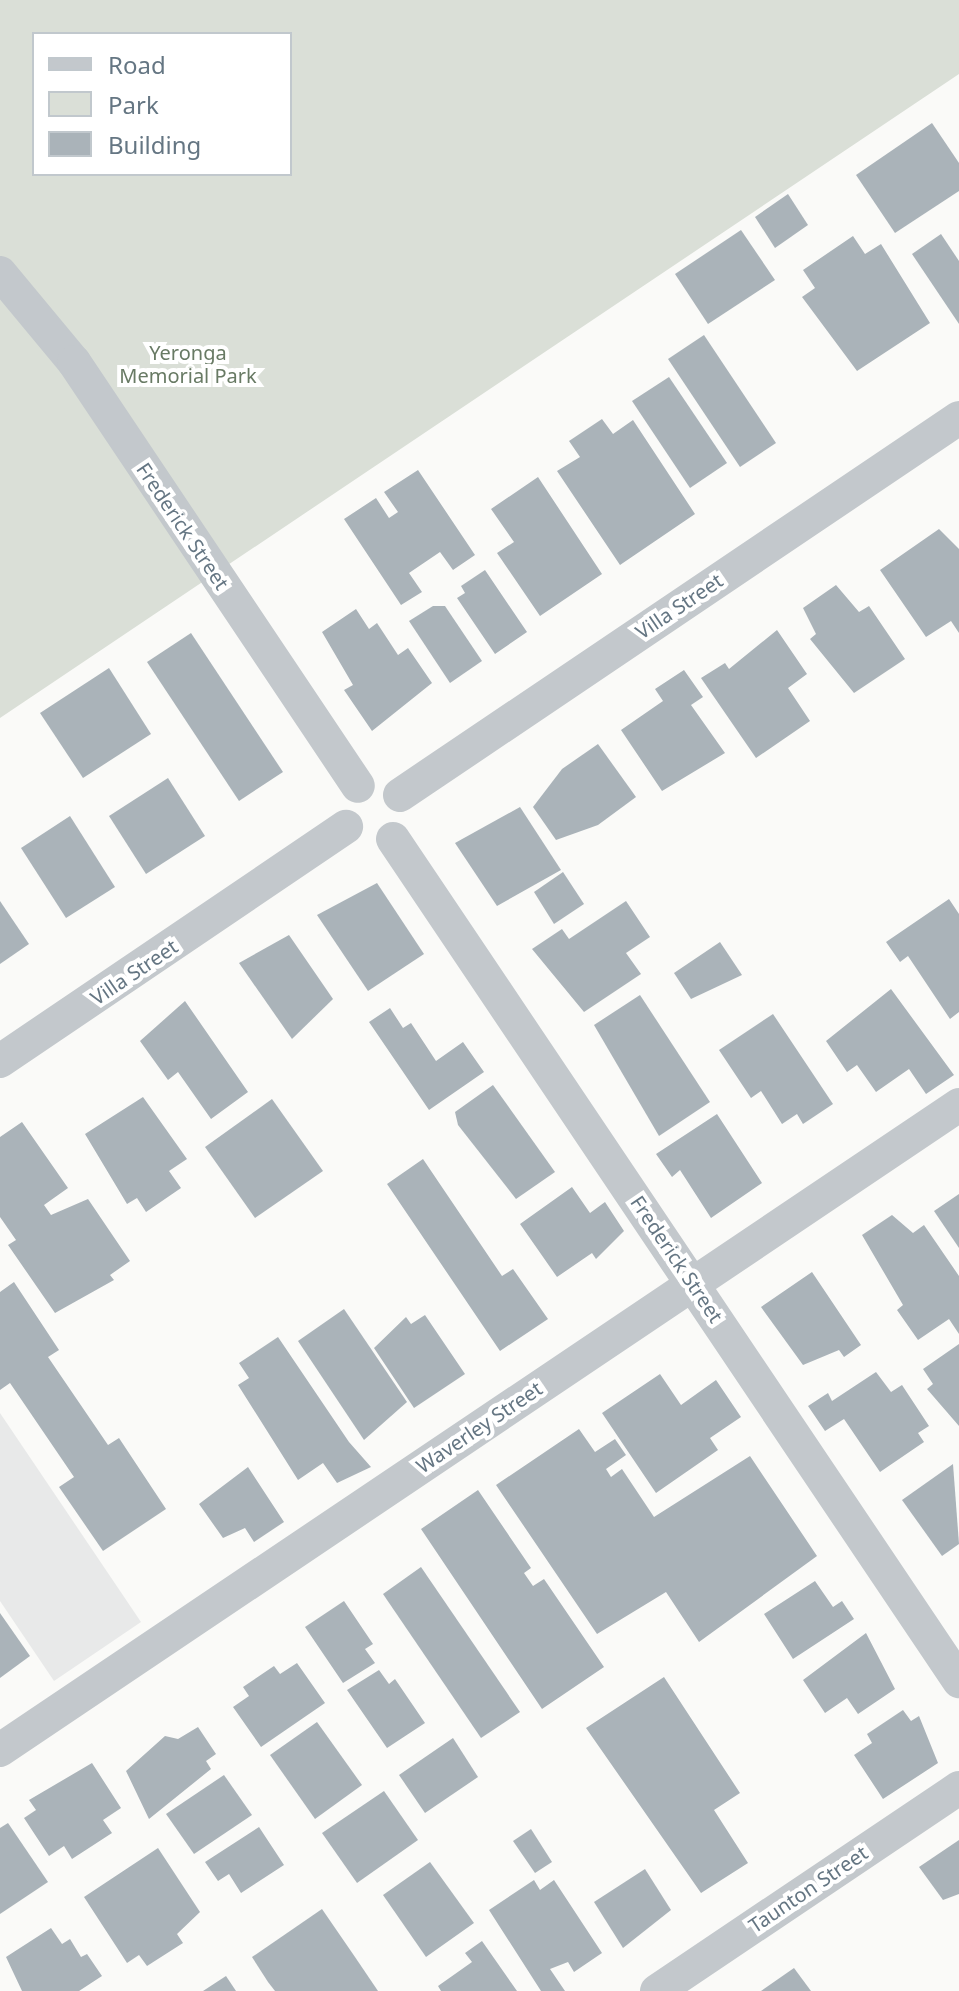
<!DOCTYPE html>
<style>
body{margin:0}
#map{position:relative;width:959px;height:1991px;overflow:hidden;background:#fafaf8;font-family:"Noto Sans",sans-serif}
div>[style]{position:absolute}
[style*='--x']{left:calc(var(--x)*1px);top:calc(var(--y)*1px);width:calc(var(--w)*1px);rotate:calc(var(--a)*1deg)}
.built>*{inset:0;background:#e8e9e9}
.green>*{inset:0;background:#dadfd7}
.building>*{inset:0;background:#aab3b9}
.street>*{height:34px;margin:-17px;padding:0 17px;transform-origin:17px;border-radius:17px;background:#c3c8cc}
span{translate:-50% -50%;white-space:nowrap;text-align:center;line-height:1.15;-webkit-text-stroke:8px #fff;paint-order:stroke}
.park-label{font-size:20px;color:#687a64}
.street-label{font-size:20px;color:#657683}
.legend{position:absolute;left:32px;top:32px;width:260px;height:144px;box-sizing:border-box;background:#fff;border:2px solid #c1c8cd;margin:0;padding:10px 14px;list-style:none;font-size:24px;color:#657683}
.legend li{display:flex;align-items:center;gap:16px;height:40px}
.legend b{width:40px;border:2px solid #c1c8cd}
</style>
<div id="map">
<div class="built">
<div style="clip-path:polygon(0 1413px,141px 1622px,54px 1681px,0 1601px)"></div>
</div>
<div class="green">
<div style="clip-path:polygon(evenodd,0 0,959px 0,959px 74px,0 718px,0 0,34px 34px,290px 34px,290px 174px,34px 174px,34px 34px)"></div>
</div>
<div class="building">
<div style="clip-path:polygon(932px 123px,959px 163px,959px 191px,895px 233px,856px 175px)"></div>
<div style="clip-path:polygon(788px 194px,808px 225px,775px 248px,755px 217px)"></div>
<div style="clip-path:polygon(741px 230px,775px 280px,708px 324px,675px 274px)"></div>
<div style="clip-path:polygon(941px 234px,959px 261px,959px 324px,912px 254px)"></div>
<div style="clip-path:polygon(853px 236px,865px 254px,881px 244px,930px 323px,857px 371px,802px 297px,815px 288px,803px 270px)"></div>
<div style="clip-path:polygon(704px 335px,776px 443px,740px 467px,668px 359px)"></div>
<div style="clip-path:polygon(669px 377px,727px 463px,690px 488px,632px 401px)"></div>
<div style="clip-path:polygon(602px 419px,613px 434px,633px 420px,695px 514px,620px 565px,557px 471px,580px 457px,569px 441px)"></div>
<div style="clip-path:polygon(418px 470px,475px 555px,453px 570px,440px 552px,409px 573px,422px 592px,401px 605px,344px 519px,376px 498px,389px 518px,398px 512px,384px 492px)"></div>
<div style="clip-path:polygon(538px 477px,602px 574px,540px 616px,497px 553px,514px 542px,491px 509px)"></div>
<div style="clip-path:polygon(939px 529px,959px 549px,959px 633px,951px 621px,926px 637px,880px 570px)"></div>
<div style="clip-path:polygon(485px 570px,527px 632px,495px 654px,457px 598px,465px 593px,461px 586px)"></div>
<div style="clip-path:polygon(836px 585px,859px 612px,869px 606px,905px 659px,854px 693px,810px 639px,816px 634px,803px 608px)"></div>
<div style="clip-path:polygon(433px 606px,445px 606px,482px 661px,450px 683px,409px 621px)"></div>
<div style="clip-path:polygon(356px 609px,369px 629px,377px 623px,398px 655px,408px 648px,432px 683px,372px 731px,344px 690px,353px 685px,322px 632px)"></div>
<div style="clip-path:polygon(777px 630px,807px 674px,788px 688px,810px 721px,756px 758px,701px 678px,725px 663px,729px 669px)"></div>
<div style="clip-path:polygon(191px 633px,283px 772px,239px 801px,147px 662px)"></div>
<div style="clip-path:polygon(109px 668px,151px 734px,83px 778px,40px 713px)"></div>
<div style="clip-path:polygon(684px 670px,703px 697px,691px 705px,725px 753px,662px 791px,621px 730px,663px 701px,655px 689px)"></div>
<div style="clip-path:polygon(598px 744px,636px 797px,598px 825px,556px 840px,533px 807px,562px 769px)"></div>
<div style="clip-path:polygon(168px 778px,205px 836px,146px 874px,109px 816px)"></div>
<div style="clip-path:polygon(520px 807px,561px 870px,497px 906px,455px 843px)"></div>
<div style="clip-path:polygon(70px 816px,115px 887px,66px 918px,21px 848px)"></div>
<div style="clip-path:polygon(563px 872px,584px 904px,554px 924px,534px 892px)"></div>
<div style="clip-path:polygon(377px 883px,424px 954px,368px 991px,317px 915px)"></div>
<div style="clip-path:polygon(949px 899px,959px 914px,959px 1012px,950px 1019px,908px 956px,900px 962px,886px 942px)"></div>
<div style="clip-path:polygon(0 901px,29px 944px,0 964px)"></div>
<div style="clip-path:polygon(626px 901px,650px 937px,626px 953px,641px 974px,584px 1012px,532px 949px,562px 929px,569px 939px)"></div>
<div style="clip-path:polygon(289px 935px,333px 999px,292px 1039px,239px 963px)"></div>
<div style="clip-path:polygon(720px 942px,742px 975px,691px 999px,674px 973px)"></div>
<div style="clip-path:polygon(891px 989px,954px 1075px,926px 1094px,909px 1069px,876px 1092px,857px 1065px,847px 1072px,826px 1041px)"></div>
<div style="clip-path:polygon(640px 995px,710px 1102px,659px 1136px,594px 1025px)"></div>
<div style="clip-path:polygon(185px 1001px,248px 1092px,211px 1119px,178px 1072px,168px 1080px,140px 1041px)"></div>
<div style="clip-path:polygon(390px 1008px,403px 1028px,411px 1023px,436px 1061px,463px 1042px,484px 1072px,429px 1110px,369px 1022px)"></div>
<div style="clip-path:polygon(773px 1014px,833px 1104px,803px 1124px,797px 1114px,782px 1124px,761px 1091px,751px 1098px,719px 1050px)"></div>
<div style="clip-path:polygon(493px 1085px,555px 1172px,516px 1199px,458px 1125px,455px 1112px)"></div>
<div style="clip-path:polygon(143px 1097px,187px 1159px,169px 1171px,181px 1188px,146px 1212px,137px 1198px,127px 1204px,85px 1134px)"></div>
<div style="clip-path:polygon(272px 1099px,323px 1171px,255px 1218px,205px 1147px)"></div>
<div style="clip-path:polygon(717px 1114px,762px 1183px,711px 1218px,680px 1170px,672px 1177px,656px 1154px)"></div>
<div style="clip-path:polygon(22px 1122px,68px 1188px,44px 1205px,51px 1215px,88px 1199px,130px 1261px,110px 1275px,114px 1280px,55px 1313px,8px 1245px,16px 1240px,0 1217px,0 1137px)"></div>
<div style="clip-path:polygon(423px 1159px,502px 1276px,513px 1269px,548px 1319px,500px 1351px,387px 1184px)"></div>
<div style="clip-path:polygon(572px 1187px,590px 1213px,605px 1202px,624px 1231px,596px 1259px,592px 1253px,557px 1277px,520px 1224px)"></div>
<div style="clip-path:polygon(959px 1194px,959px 1248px,934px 1211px)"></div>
<div style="clip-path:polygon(892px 1215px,913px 1233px,924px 1225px,959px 1276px,959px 1334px,949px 1319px,918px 1340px,897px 1310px,903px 1305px,862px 1235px)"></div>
<div style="clip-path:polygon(812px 1272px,861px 1345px,844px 1357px,839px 1350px,803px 1365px,761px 1307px)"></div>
<div style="clip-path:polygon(14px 1282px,59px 1350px,48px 1357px,108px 1445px,119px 1438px,166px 1509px,103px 1551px,59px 1487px,74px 1477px,10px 1383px,0 1390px,0 1292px)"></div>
<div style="clip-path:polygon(344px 1309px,407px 1402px,364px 1440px,298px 1341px)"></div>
<div style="clip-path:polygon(425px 1315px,465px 1374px,414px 1408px,374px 1348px,406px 1317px,411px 1324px)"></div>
<div style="clip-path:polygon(278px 1337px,349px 1442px,371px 1467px,337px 1483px,323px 1463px,298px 1480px,238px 1385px,249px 1378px,239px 1363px)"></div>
<div style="clip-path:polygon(959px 1344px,959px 1426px,927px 1389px,933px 1384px,923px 1369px)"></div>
<div style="clip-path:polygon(876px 1372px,891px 1392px,902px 1385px,929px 1426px,918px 1433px,924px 1442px,880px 1472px,844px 1419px,825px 1431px,808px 1406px,828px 1393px,832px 1401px)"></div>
<div style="clip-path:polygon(660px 1374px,681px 1405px,716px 1380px,741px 1417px,710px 1438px,718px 1450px,656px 1493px,602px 1413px)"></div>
<div style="clip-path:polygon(579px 1429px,595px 1452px,615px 1439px,626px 1455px,606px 1469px,611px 1477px,622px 1469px,654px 1517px,750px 1456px,817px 1556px,699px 1642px,666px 1592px,597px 1634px,496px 1485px)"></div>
<div style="clip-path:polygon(953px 1464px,959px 1544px,942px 1556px,902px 1500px)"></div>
<div style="clip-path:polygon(248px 1467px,284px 1522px,254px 1542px,245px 1528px,223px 1538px,199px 1504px)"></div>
<div style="clip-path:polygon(478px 1490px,531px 1568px,524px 1573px,533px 1586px,544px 1579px,604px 1667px,542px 1709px,421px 1529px)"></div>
<div style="clip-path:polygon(421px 1567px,520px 1712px,481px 1738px,383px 1594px)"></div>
<div style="clip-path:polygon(815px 1581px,833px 1607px,842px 1601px,854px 1619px,793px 1659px,764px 1614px)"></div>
<div style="clip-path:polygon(344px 1601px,373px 1644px,365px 1649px,375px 1663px,343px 1683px,305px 1627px)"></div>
<div style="clip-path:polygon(0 1613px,30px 1656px,0 1678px)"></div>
<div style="clip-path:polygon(866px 1633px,895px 1689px,858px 1714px,847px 1698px,825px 1713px,803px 1680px)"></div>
<div style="clip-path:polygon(297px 1663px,325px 1703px,261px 1747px,233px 1707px,249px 1696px,243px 1687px,274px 1666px,280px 1674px)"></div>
<div style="clip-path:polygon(379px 1670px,389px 1684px,395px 1679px,425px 1723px,387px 1748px,347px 1690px)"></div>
<div style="clip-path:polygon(664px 1677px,740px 1793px,714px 1810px,748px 1863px,701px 1893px,586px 1728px)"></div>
<div style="clip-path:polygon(903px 1710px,911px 1721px,919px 1716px,938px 1763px,883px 1799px,854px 1755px,872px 1743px,867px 1734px)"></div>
<div style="clip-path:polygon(317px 1722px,362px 1785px,315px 1819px,270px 1755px)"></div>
<div style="clip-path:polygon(198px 1727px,216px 1754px,206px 1761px,211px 1769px,149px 1819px,126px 1771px,165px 1736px,178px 1739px)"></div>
<div style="clip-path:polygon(453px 1738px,478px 1777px,425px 1813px,399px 1775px)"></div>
<div style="clip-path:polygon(92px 1763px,121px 1808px,103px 1820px,112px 1833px,72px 1859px,64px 1846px,49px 1856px,24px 1818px,36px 1810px,29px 1800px)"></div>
<div style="clip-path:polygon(224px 1775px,252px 1815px,194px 1854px,166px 1814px)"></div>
<div style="clip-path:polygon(384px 1791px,418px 1840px,357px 1883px,322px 1833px)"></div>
<div style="clip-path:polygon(8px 1823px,48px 1882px,0 1914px,0 1828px)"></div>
<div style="clip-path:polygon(259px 1827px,284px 1865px,241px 1893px,229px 1874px,218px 1881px,205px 1862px)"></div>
<div style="clip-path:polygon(531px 1829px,552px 1862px,535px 1873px,513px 1841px)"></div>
<div style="clip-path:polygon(959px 1840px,959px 1894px,943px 1900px,919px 1867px)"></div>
<div style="clip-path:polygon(158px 1848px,200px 1912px,177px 1934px,183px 1943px,147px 1966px,139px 1955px,127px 1963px,84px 1897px)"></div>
<div style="clip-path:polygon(430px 1862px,474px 1923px,426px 1957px,383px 1895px)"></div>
<div style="clip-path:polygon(645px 1869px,671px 1910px,623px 1948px,594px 1902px)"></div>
<div style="clip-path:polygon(534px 1880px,540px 1890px,554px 1880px,602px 1953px,574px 1972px,568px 1962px,550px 1969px,565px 1991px,541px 1991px,489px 1910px)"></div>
<div style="clip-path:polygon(322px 1909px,355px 1957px,378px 1991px,275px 1991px,268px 1982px,252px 1957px)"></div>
<div style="clip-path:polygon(51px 1928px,62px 1944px,70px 1939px,81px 1957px,87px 1954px,102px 1976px,79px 1991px,22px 1991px,6px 1957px)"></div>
<div style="clip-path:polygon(482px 1941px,517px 1991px,441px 1991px,438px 1986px,472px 1962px,465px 1953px)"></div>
<div style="clip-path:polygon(794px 1968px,811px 1991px,761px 1991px)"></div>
<div style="clip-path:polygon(226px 1976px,236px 1991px,203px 1991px)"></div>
</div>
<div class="street">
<div style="--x:0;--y:273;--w:116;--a:50.3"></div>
<div style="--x:74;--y:362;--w:510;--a:56.19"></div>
<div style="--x:400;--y:795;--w:674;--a:-34"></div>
<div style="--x:393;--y:839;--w:1015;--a:56.09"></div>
<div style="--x:0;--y:1061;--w:418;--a:-34.1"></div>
<div style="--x:0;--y:1750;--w:1156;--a:-33.92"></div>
<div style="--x:657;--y:1991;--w:364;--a:-33.9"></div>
</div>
<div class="park-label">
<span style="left:188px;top:364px">Yeronga<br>Memorial Park</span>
</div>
<div class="street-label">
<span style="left:183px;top:526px;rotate:56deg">Frederick Street</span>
<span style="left:679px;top:606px;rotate:-34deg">Villa Street</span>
<span style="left:134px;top:972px;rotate:-34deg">Villa Street</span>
<span style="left:677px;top:1259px;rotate:56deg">Frederick Street</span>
<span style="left:479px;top:1427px;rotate:-34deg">Waverley Street</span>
<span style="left:808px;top:1889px;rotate:-34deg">Taunton Street</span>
</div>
<ul class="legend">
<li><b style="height:10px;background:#c3c8cc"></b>Road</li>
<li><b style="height:22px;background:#dadfd7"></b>Park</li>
<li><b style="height:22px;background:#aab3b9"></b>Building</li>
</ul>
</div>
